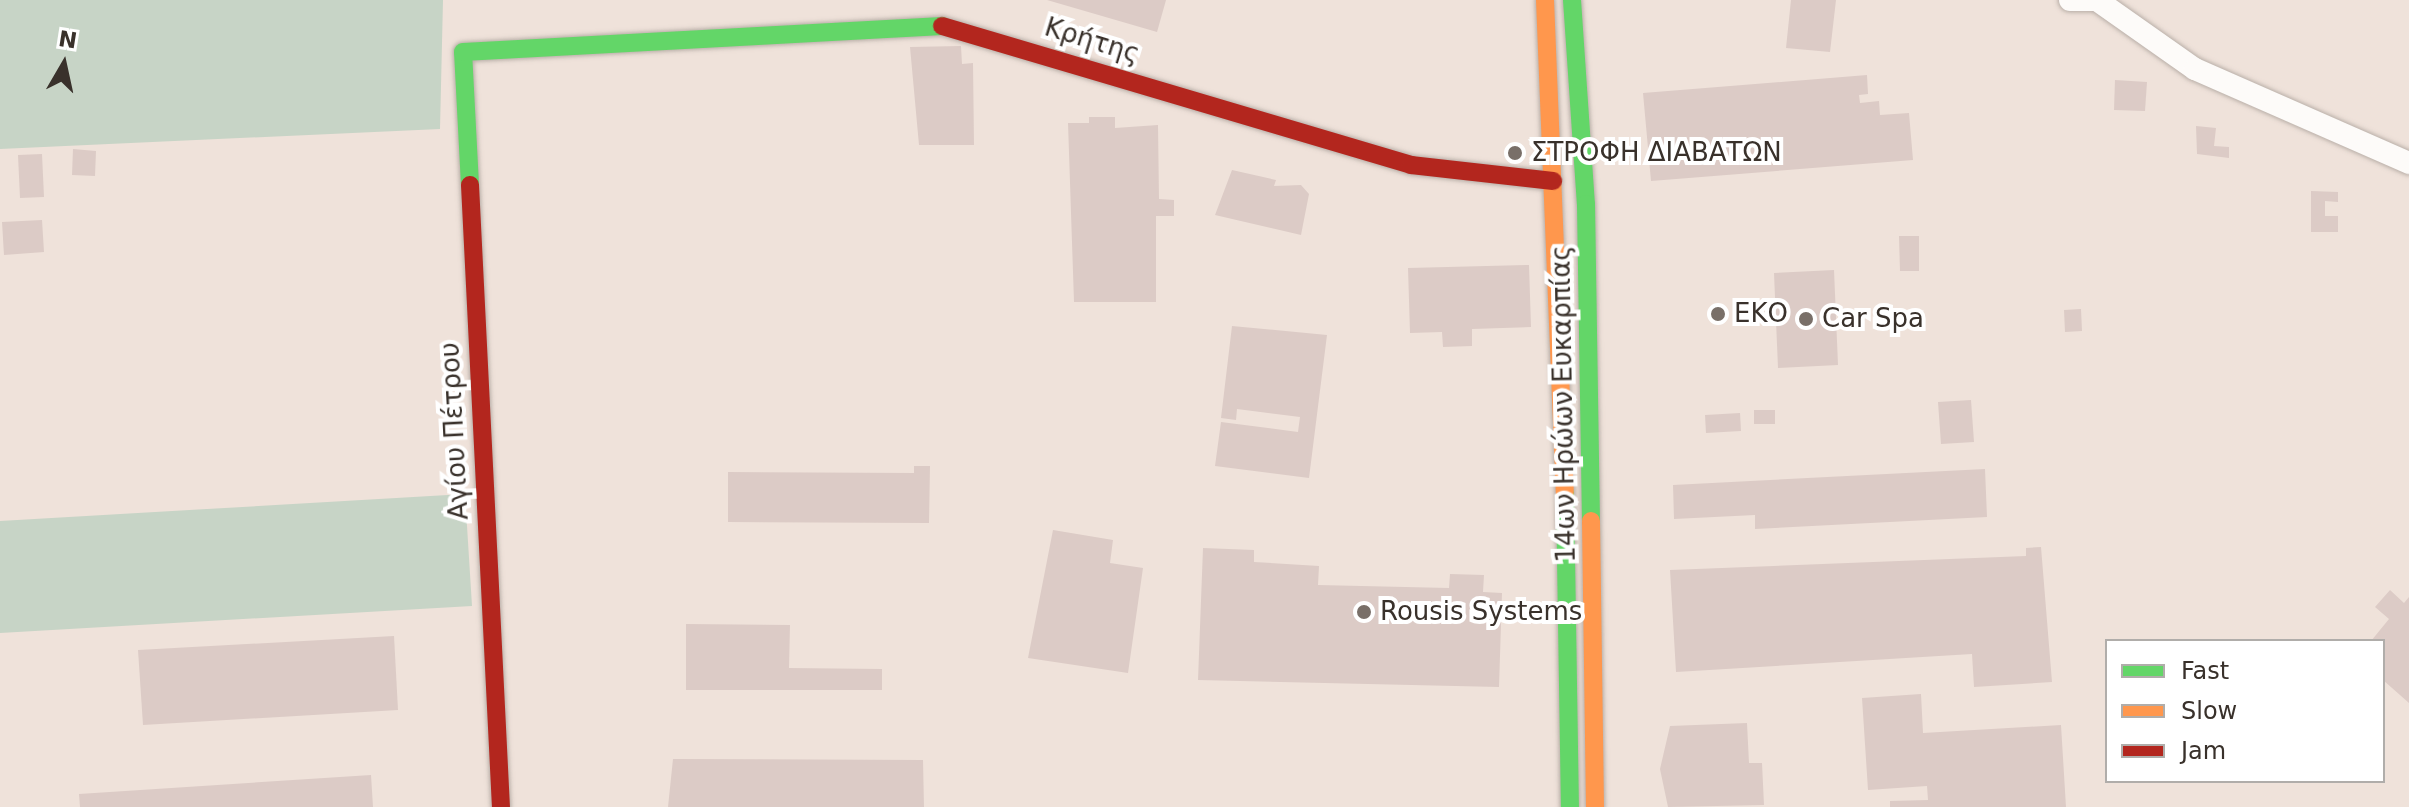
<!DOCTYPE html>
<meta charset="utf-8">
<style>
body{margin:0}
#map{position:relative;width:2409px;height:807px;overflow:hidden;background:#efe2da;font-family:"DejaVu Sans",sans-serif}
div>[style]{position:absolute}
[style*='--x']{left:calc(var(--x)*1px);top:calc(var(--y)*1px);width:calc(var(--w)*1px);rotate:calc(var(--a)*1deg)}
.green>*{inset:0;background:#c7d4c6}
.building>*{inset:0;background:#dccbc6}
.roads{filter:drop-shadow(0 0 2px #b9afa8) drop-shadow(0 0 2px #b9afa8)}
.street>*{height:22px;margin:-11px;padding:0 11px;transform-origin:11px;border-radius:11px;background:#fdfbf9}
.fast>*{height:18px;margin:-9px;padding:0 9px;transform-origin:9px;border-radius:9px;background:#63d668}
.slow>*{height:18px;margin:-9px;padding:0 9px;transform-origin:9px;border-radius:9px;background:#ff974d}
.jam>*{height:18px;margin:-9px;padding:0 9px;transform-origin:9px;border-radius:9px;background:#b3261e}
.dots>*{width:22px;height:22px;translate:-50% -50%;box-sizing:border-box;border:4px solid #fff;border-radius:50%}
span{translate:-50% -50%;white-space:nowrap;text-align:center;line-height:1.15;-webkit-text-stroke:8px #fff;paint-order:stroke}
.street-label{font-size:26px;color:#39312b}
.poi-label{font-size:26px;color:#39312b}
.left{translate:0 -50%;text-align:left}
.legend{position:absolute;left:2105px;top:639px;width:280px;height:144px;box-sizing:border-box;background:#fff;border:2px solid #b0adaa;margin:0;padding:10px 14px;list-style:none;font-size:24px;color:#39312b}
.legend li{display:flex;align-items:center;gap:16px;height:40px}
.legend b{width:40px;border:2px solid #b0adaa}
.north{position:absolute;left:24px;top:24px;width:80px;height:80px;-webkit-text-stroke:6px #fff;paint-order:stroke;rotate:9deg;font-size:22px;font-weight:700;line-height:32px;text-align:center;color:#39312b}
.north::after{content:'';display:block;margin:auto;width:28px;height:36px;background:#39312b;clip-path:polygon(50% 0,100% 100%,50% 72%,0 100%)}
</style>
<div id="map">
<div class="green">
<div style="clip-path:polygon(0 0,443px 0,440px 129px,0 149px)"></div>
<div style="clip-path:polygon(465px 494px,472px 606px,0 633px,0 521px)"></div>
</div>
<div class="building">
<div style="clip-path:polygon(1047px 0,1166px 0,1157px 32px)"></div>
<div style="clip-path:polygon(1791px 0,1836px 0,1830px 52px,1786px 48px)"></div>
<div style="clip-path:polygon(961px 46px,962px 64px,973px 63px,974px 145px,919px 145px,910px 47px)"></div>
<div style="clip-path:polygon(1867px 75px,1868px 94px,1859px 95px,1860px 103px,1879px 101px,1880px 115px,1909px 113px,1913px 160px,1651px 181px,1643px 93px)"></div>
<div style="clip-path:polygon(2115px 80px,2147px 82px,2145px 111px,2114px 110px)"></div>
<div style="clip-path:polygon(1089px 117px,1115px 117px,1115px 128px,1158px 125px,1159px 199px,1174px 200px,1174px 216px,1156px 216px,1156px 302px,1074px 302px,1068px 123px,1089px 123px)"></div>
<div style="clip-path:polygon(2196px 126px,2216px 128px,2214px 146px,2229px 147px,2229px 158px,2197px 154px)"></div>
<div style="clip-path:polygon(73px 149px,96px 151px,95px 176px,72px 175px)"></div>
<div style="clip-path:polygon(42px 154px,44px 197px,20px 198px,18px 155px)"></div>
<div style="clip-path:polygon(1232px 170px,1276px 180px,1274px 186px,1301px 185px,1309px 194px,1301px 235px,1215px 215px)"></div>
<div style="clip-path:polygon(2311px 191px,2338px 192px,2338px 202px,2325px 201px,2325px 216px,2338px 216px,2338px 232px,2311px 232px)"></div>
<div style="clip-path:polygon(42px 220px,44px 252px,4px 255px,2px 222px)"></div>
<div style="clip-path:polygon(1899px 236px,1919px 236px,1919px 271px,1900px 271px)"></div>
<div style="clip-path:polygon(1529px 265px,1531px 327px,1472px 329px,1472px 346px,1443px 347px,1442px 332px,1410px 333px,1408px 268px)"></div>
<div style="clip-path:polygon(1834px 270px,1838px 365px,1778px 368px,1774px 273px)"></div>
<div style="clip-path:polygon(2081px 309px,2082px 331px,2065px 332px,2064px 310px)"></div>
<div style="clip-path:polygon(1232px 326px,1327px 335px,1309px 478px,1215px 466px,1221px 422px,1298px 432px,1300px 417px,1237px 409px,1236px 420px,1221px 418px)"></div>
<div style="clip-path:polygon(1971px 400px,1974px 442px,1941px 444px,1938px 402px)"></div>
<div style="clip-path:polygon(1754px 410px,1775px 410px,1775px 424px,1754px 424px)"></div>
<div style="clip-path:polygon(1740px 413px,1741px 431px,1706px 433px,1705px 415px)"></div>
<div style="clip-path:polygon(914px 466px,930px 466px,929px 523px,728px 522px,728px 472px,914px 473px)"></div>
<div style="clip-path:polygon(1985px 469px,1987px 517px,1755px 529px,1755px 515px,1674px 519px,1673px 485px)"></div>
<div style="clip-path:polygon(1053px 530px,1113px 540px,1110px 563px,1143px 568px,1128px 673px,1028px 658px)"></div>
<div style="clip-path:polygon(2041px 547px,2052px 682px,1974px 687px,1972px 654px,1676px 672px,1670px 570px,2026px 556px,2026px 548px)"></div>
<div style="clip-path:polygon(1203px 548px,1254px 550px,1254px 562px,1319px 566px,1318px 585px,1449px 588px,1450px 574px,1484px 575px,1483px 592px,1502px 593px,1499px 687px,1198px 680px)"></div>
<div style="clip-path:polygon(2390px 590px,2404px 603px,2409px 597px,2409px 703px,2383px 680px,2383px 641px,2371px 641px,2389px 619px,2375px 607px)"></div>
<div style="clip-path:polygon(686px 624px,790px 625px,789px 668px,882px 669px,882px 690px,686px 690px)"></div>
<div style="clip-path:polygon(394px 636px,398px 710px,143px 725px,138px 650px)"></div>
<div style="clip-path:polygon(1921px 694px,1923px 733px,2061px 725px,2066px 807px,1890px 807px,1890px 801px,1928px 800px,1927px 786px,1868px 790px,1862px 698px)"></div>
<div style="clip-path:polygon(1747px 723px,1749px 763px,1762px 763px,1764px 805px,1668px 807px,1660px 769px,1670px 726px)"></div>
<div style="clip-path:polygon(673px 759px,923px 760px,924px 807px,668px 807px)"></div>
<div style="clip-path:polygon(371px 775px,373px 807px,80px 807px,79px 794px)"></div>
</div>
<div class="roads">
<div class="street">
<div style="--x:2070;--y:0;--w:31;--a:0"></div>
<div style="--x:2101;--y:3;--w:115;--a:35.1"></div>
<div style="--x:2195;--y:69;--w:234;--a:23.7"></div>
</div>
<div class="fast">
<div style="--x:1572;--y:0;--w:204;--a:86.1"></div>
<div style="--x:1586;--y:204;--w:317;--a:89.1"></div>
<div style="--x:470;--y:185;--w:133;--a:-93"></div>
<div style="--x:463;--y:52;--w:480;--a:-3.1"></div>
<div style="--x:1565;--y:493;--w:314;--a:89.1"></div>
</div>
<div class="slow">
<div style="--x:1545;--y:0;--w:493;--a:87.7"></div>
<div style="--x:1591;--y:521;--w:286;--a:89.2"></div>
</div>
<div class="jam">
<div style="--x:942;--y:26;--w:489;--a:16.5"></div>
<div style="--x:1411;--y:165;--w:143;--a:6.4"></div>
<div style="--x:470;--y:185;--w:623;--a:87.15"></div>
</div>
</div>
<div class="dots">
<div style="left:1515px;top:153px;background:#796f68"></div>
<div style="left:1718px;top:314px;background:#796f68"></div>
<div style="left:1806px;top:319px;background:#796f68"></div>
<div style="left:1364px;top:612px;background:#796f68"></div>
</div>
<div class="street-label">
<span style="left:1092px;top:41px;rotate:17deg">Κρήτης</span>
<span style="left:1564px;top:404px;rotate:-91deg">14ων Ηρώων Ευκαρπίας</span>
<span style="left:455px;top:431px;rotate:-93deg">Αγίου Πέτρου</span>
</div>
<div class="poi-label">
<span class="left" style="left:1531px;top:153px">ΣΤΡΟΦΗ ΔΙΑΒΑΤΩΝ</span>
<span class="left" style="left:1734px;top:314px">ΕΚΟ</span>
<span class="left" style="left:1822px;top:319px">Car Spa</span>
<span class="left" style="left:1380px;top:612px">Rousis Systems</span>
</div>
<ul class="legend">
<li><b style="height:10px;background:#63d668"></b>Fast</li>
<li><b style="height:10px;background:#ff974d"></b>Slow</li>
<li><b style="height:10px;background:#b3261e"></b>Jam</li>
</ul>
<div class="north">N</div>
</div>
